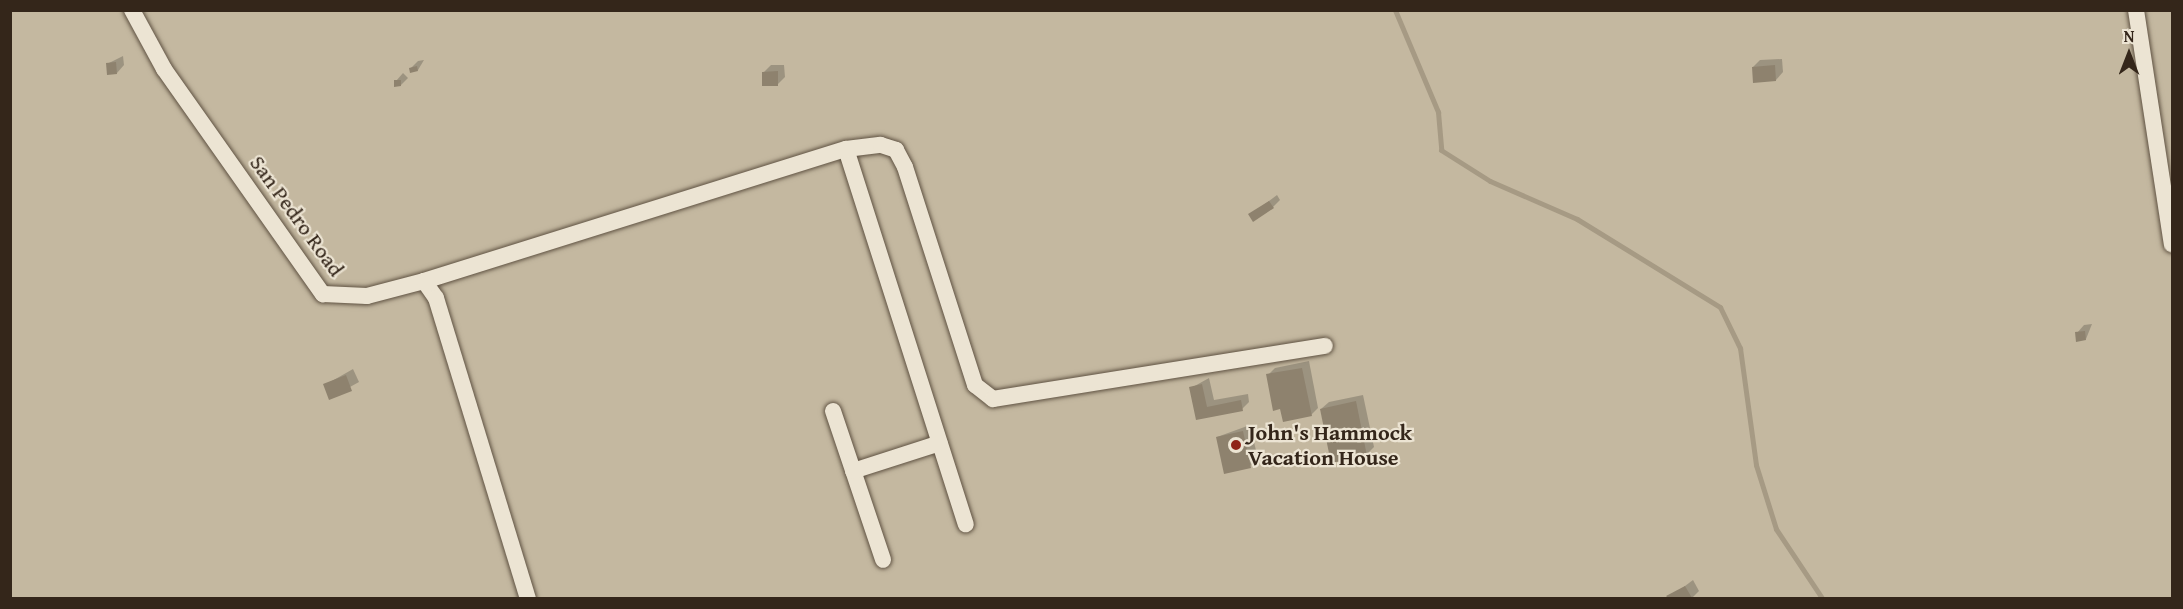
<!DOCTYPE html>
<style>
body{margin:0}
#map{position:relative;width:2183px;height:609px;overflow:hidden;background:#e1d6bb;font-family:"Gentium Book Plus",serif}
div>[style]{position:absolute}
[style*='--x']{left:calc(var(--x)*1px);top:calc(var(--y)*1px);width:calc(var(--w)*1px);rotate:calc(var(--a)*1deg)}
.green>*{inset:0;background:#c4b8a0}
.shadow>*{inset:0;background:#0003}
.stream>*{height:5px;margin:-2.5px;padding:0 2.5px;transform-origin:2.5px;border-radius:2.5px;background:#a69a84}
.building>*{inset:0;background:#8e826e}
.roads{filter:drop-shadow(0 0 2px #5f5242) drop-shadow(0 0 2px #5f5242)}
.minor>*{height:16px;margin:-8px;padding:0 8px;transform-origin:8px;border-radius:8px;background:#ece4d3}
.dots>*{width:16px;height:16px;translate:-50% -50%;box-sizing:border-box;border:3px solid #ece4d3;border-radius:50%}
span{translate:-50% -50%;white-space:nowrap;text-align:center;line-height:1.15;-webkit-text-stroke:4.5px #ece4d3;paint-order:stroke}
.street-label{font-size:22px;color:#34261a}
.poi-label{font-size:22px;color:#34261a;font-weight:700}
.left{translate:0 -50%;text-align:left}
.frame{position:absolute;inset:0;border:12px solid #34261a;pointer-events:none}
.north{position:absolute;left:2099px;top:24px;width:60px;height:60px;-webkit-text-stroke:4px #ece4d3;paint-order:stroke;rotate:0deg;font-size:16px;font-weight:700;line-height:24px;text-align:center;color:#34261a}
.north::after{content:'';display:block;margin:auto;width:21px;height:27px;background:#34261a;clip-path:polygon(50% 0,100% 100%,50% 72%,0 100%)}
</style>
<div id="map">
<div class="green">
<div style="clip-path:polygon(11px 11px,2172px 11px,2172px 598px,11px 598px)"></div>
</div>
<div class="shadow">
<div style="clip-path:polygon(123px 56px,124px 65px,117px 73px,107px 64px)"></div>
<div style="clip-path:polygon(1782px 59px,1783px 72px,1776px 80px,1753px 67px,1760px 60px)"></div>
<div style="clip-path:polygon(424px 60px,418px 70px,410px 69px,418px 61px)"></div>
<div style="clip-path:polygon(771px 65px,784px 65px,785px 77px,778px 84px,763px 73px)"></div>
<div style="clip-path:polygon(403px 73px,408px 78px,401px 85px,396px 81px)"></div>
<div style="clip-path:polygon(1277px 195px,1280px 200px,1273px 207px,1250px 215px)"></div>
<div style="clip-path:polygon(2092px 324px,2086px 339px,2077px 333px,2084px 325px)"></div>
<div style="clip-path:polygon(1309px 361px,1318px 408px,1311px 415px,1281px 407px,1268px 375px,1275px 368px)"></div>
<div style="clip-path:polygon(353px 369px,359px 382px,330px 398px,325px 385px)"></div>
<div style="clip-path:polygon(1209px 378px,1214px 400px,1248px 394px,1249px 402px,1242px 409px,1197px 418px,1191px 388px)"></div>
<div style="clip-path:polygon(1363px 395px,1374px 447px,1367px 454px,1321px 409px,1329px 402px)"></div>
<div style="clip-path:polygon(1250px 425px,1258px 459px,1250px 466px,1217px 437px)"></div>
<div style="clip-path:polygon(1693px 580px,1699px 591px,1692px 598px,1669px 598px)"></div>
</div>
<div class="stream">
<div style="--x:1395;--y:10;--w:111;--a:67.1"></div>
<div style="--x:1438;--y:112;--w:38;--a:85"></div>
<div style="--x:1441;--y:150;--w:58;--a:32.3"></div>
<div style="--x:1490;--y:181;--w:95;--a:23.6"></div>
<div style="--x:1577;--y:219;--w:168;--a:31.6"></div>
<div style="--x:1720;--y:307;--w:46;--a:64"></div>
<div style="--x:1740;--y:348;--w:118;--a:82.2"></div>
<div style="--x:1756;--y:465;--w:67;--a:72.6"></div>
<div style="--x:1776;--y:529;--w:83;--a:56.3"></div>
</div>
<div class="building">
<div style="clip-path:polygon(116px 62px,117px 74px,107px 75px,106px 63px)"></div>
<div style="clip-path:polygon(1775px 65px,1776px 81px,1753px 83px,1752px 67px)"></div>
<div style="clip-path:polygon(417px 66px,418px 71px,410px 73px,409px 68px)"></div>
<div style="clip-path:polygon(778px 71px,778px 86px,762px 86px,762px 72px)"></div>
<div style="clip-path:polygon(394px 80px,401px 80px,401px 86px,394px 87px)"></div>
<div style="clip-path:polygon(1269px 201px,1274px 208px,1253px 222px,1248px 214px)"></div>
<div style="clip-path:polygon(2085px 331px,2086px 340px,2076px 342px,2075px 332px)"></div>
<div style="clip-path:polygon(1302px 368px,1312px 416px,1283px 422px,1280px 409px,1273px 411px,1266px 374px)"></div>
<div style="clip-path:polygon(346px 375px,352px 391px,329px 400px,323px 384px)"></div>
<div style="clip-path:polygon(1202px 384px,1207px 407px,1241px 400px,1243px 411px,1196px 420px,1189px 387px)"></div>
<div style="clip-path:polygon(1356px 401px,1367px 456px,1331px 463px,1320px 409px)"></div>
<div style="clip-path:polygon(1243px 431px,1251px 468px,1224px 474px,1216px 437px)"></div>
<div style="clip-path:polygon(1685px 586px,1692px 598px,1668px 598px,1666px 596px)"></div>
</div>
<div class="roads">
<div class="minor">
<div style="--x:132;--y:10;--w:67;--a:61.5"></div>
<div style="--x:164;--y:69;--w:276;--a:54.8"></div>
<div style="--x:323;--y:294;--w:44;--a:2.6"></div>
<div style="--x:367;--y:296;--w:59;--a:-14.7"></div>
<div style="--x:424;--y:281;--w:21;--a:55"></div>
<div style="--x:436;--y:298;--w:314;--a:73"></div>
<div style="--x:2136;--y:10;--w:237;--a:81.3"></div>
<div style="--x:846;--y:149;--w:394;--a:72.3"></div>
<div style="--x:424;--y:281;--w:442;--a:-17.4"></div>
<div style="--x:846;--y:149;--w:35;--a:-7"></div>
<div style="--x:881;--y:145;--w:16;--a:18"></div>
<div style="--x:896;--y:150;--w:19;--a:62"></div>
<div style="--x:905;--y:167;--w:229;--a:72.2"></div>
<div style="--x:975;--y:385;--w:23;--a:38"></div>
<div style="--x:993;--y:399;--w:336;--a:-9.1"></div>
<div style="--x:833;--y:411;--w:157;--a:71.4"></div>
<div style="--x:853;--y:471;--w:91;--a:-17.8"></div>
</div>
</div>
<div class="dots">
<div style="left:1236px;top:445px;background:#8f2418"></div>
</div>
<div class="street-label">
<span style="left:297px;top:216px;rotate:54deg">San Pedro Road</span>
</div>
<div class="poi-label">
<span class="left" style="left:1248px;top:445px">John's Hammock<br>Vacation House</span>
</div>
<div class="frame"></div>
<div class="north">N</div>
</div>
